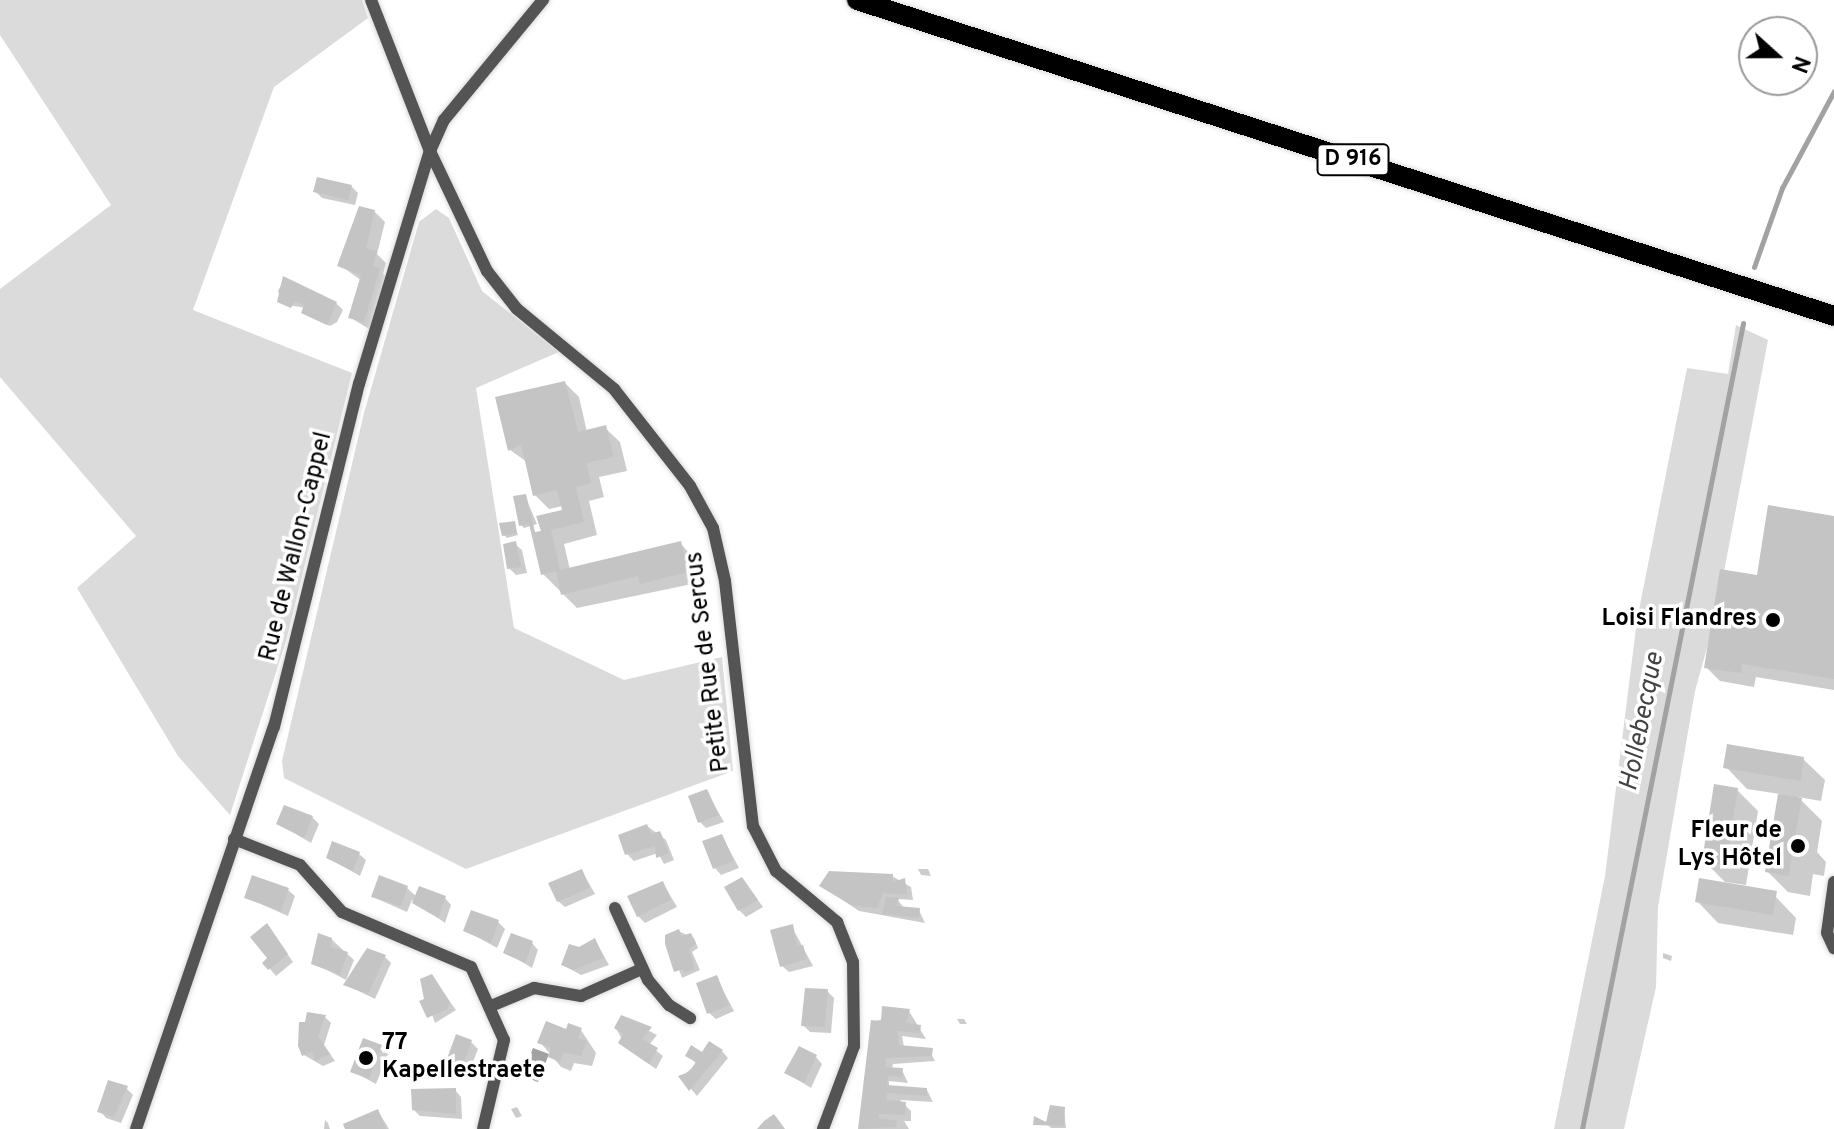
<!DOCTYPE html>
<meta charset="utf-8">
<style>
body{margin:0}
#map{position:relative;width:1834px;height:1129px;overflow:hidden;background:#fff;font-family:Overpass,sans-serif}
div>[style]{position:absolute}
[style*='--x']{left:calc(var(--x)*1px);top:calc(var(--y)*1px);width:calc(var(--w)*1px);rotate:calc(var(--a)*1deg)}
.green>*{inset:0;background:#dbdbdb}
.water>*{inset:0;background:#a2a2a2}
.shadow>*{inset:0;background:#0003}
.stream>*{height:5px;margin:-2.5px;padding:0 2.5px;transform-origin:2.5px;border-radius:2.5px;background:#a2a2a2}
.building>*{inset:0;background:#c4c4c4}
.roads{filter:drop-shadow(0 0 2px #dbdbdb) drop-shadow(0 0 2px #dbdbdb)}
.minor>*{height:12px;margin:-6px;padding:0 6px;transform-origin:6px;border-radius:6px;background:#545454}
.primary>*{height:20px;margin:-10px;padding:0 10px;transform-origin:10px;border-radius:10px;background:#000}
.dots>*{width:22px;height:22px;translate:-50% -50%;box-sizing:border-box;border:4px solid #fff;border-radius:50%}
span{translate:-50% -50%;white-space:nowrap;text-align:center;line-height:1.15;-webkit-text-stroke:7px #fff;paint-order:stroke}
.shield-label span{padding:2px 6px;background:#fff;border:2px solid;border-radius:6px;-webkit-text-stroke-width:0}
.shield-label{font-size:22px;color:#000;font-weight:700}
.street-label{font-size:24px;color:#000}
.poi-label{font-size:24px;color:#000;font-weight:700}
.right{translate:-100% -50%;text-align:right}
.left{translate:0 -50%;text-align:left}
.water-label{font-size:26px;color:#434343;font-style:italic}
.north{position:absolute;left:1738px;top:16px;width:80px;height:80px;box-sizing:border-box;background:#fff;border:2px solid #999;border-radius:50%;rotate:111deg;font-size:22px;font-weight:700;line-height:32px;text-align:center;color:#000}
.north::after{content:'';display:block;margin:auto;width:28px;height:36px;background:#000;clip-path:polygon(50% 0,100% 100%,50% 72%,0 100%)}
</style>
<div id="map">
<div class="green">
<div style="clip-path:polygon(0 0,362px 0,368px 18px,274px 87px,193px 310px,352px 373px,286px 641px,230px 815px,178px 756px,77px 588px,136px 536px,0 377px,0 289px,111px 205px,0 35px)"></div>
<div style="clip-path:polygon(436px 209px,449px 218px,482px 291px,559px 352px,476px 388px,514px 628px,624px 680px,722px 657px,733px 771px,466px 869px,284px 778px,282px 761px,364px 413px,419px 222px)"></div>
<div style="clip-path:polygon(1736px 325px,1768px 340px,1715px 619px,1695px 691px,1658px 907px,1656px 987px,1624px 1129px,1554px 1129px,1605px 876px,1637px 620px,1687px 368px,1728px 374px)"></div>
</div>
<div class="water">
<div style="clip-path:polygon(533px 1048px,549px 1054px,538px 1082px,522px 1076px)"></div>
</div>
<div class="shadow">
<div style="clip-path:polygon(351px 186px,358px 193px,355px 205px,322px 198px,315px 191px)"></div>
<div style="clip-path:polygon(374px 211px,385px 222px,377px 254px,386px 263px,383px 274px,389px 280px,374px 332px,351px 318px,362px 281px,340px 265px)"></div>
<div style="clip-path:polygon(284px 279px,336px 303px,343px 310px,337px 322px,330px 326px,306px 315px,306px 308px,282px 304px,278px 291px)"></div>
<div style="clip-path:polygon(565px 383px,579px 397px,587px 432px,605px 428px,620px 442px,627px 471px,599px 477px,604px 497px,589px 501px,597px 535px,564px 544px,570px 570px,680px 543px,690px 554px,697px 583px,577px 608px,543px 574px,544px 533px,564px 512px,563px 506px,549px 509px,535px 495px,527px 462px,510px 450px,497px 399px)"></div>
<div style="clip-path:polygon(525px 496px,537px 524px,524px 528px,521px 525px)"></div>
<div style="clip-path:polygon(1834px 518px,1834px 690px,1756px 677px,1754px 687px,1720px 681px,1706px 667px,1758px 578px)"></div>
<div style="clip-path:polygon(514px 523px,518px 535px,507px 538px,504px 535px)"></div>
<div style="clip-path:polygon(515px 544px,522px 550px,527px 573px,516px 575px,509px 568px)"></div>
<div style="clip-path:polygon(1803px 759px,1825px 780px,1821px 801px,1798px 797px,1822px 821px,1817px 852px,1826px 862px,1824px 876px,1813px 874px,1810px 896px,1788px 892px,1767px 871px,1780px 794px,1747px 789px,1726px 767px)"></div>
<div style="clip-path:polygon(1737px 790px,1758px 811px,1746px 885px,1725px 882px,1704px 861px)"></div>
<div style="clip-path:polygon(706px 791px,724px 822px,706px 828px,700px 822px)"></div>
<div style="clip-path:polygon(312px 817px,319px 824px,311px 843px,279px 824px)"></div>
<div style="clip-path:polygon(647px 826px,666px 840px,674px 860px,664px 864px,658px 853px,634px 861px,627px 854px)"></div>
<div style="clip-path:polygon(722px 836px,739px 868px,721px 875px,715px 868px)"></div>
<div style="clip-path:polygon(359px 854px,366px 860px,360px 876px,328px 858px)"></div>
<div style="clip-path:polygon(918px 869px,928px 869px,931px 876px,921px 875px)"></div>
<div style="clip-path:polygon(582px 871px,595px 894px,565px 907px,558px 901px)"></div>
<div style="clip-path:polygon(892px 876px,911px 887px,913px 900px,897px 899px,904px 908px,919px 910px,925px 923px,859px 911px,822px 886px)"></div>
<div style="clip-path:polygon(742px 879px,763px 907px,746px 917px,739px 910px)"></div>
<div style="clip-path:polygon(663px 883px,677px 907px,645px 923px,638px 916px)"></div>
<div style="clip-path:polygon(407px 888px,417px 897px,445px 898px,451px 905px,445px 923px,412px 900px,407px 912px,373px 897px)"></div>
<div style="clip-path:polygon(288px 890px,295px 896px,288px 916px,247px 898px)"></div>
<div style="clip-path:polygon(1775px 896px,1796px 918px,1793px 935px,1718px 923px,1697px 901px)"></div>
<div style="clip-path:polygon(498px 922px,505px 929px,497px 948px,465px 930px)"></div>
<div style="clip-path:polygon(267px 925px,293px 962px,276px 976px,265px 963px,270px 958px)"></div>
<div style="clip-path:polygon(792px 927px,813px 966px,789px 972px,782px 966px)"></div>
<div style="clip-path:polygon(678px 931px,694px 938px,698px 948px,692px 952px,700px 970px,682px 978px,667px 936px)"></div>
<div style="clip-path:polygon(331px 939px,354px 960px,346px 980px,314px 963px)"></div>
<div style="clip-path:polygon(595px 940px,609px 965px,581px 975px,563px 965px)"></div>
<div style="clip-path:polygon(532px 943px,538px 950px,532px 968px,506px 952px)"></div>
<div style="clip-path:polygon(1663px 953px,1672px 956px,1671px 961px,1663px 958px)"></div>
<div style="clip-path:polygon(385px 957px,391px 963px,375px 999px,346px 985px)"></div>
<div style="clip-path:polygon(431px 976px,456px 1010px,435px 1023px,427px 1000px)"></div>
<div style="clip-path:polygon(716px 977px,734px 1011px,716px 1019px,709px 1013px)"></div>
<div style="clip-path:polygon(827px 991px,834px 998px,831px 1033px,810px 1032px,803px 1025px)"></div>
<div style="clip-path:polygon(909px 1011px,926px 1039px,902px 1036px,904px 1047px,929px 1050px,935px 1061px,893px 1064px,892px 1069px,902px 1070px,908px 1083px,889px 1081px,889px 1087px,927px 1090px,933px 1102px,900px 1100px,911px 1111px,911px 1121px,904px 1121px,909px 1129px,859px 1129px,873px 1022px)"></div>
<div style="clip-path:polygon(325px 1017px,331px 1023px,324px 1045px,335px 1061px,323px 1066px,304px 1055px,301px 1024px)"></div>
<div style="clip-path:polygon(622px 1017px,657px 1035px,649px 1045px,663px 1056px,656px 1069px,627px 1049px,616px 1028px)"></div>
<div style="clip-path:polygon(957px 1019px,964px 1019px,967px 1024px,960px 1024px)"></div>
<div style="clip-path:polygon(581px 1030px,596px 1053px,592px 1066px,574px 1063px,571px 1071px,561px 1067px,540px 1042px)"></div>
<div style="clip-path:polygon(364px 1040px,388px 1054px,376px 1084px,352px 1071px)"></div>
<div style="clip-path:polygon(471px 1042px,478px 1049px,468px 1075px,447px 1063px)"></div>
<div style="clip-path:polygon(722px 1051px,728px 1058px,697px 1096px,681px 1077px,697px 1064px,687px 1055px)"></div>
<div style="clip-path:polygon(816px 1057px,822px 1064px,811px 1088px,787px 1073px)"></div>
<div style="clip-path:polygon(126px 1088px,133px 1095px,121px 1123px,106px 1118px,100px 1111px)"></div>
<div style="clip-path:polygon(455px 1090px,461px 1097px,462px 1119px,420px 1116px,414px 1110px)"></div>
<div style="clip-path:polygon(517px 1107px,522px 1116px,516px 1118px,511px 1109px)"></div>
<div style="clip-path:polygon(1064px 1109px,1066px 1128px,1051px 1128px,1048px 1125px)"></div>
<div style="clip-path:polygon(378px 1111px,389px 1129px,347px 1129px)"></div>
<div style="clip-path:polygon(325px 1120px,328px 1123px,330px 1129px,324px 1129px)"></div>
</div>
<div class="stream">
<div style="--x:1754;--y:267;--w:84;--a:-70.5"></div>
<div style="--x:1782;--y:188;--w:110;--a:-61.8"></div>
<div style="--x:1582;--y:1129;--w:822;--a:-78.7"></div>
</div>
<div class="building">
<div style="clip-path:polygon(317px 177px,352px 185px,348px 200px,313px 192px)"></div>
<div style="clip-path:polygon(359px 206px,375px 210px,366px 248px,377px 251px,373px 266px,380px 268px,364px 322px,348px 318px,361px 275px,337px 266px)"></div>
<div style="clip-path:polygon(283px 276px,337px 302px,327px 325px,301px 313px,304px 305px,295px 301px,291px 308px,277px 302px)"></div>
<div style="clip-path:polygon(565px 381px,578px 432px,606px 425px,614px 457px,586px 463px,591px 483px,576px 487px,584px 522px,551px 530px,560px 570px,681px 541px,688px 572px,640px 584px,638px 576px,561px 595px,556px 571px,541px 575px,529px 524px,519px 526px,513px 496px,526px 494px,535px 532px,541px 531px,536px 516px,562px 510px,557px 490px,533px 496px,521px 444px,508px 451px,495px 397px)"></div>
<div style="clip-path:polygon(1768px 505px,1834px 516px,1834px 679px,1742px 664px,1741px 673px,1704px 668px,1720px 569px,1757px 575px)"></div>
<div style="clip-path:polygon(515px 521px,517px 533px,502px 536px,499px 523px)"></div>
<div style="clip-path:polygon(516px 541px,521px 567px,507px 569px,503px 544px)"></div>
<div style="clip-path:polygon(1727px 744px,1804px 757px,1801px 781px,1723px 768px)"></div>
<div style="clip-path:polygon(1714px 784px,1738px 788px,1726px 865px,1702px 861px)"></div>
<div style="clip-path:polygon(707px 789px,719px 815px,698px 823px,688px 796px)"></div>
<div style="clip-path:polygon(1778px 794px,1802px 798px,1795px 837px,1806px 839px,1803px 856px,1792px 854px,1789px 876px,1765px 872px)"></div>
<div style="clip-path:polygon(284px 805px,313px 816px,304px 838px,276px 824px)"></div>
<div style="clip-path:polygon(647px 824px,651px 834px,660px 831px,669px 853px,656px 858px,655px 846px,625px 855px,618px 835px)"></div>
<div style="clip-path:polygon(722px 834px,734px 861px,713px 869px,702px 841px)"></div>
<div style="clip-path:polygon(332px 841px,360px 852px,353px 871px,326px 858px)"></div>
<div style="clip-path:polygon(582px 869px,590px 888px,557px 902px,548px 883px)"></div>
<div style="clip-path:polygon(829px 871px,893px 874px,893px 882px,905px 878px,907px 895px,883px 893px,877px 908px,851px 905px,819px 886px)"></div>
<div style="clip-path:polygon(252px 875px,289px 888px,281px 911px,244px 898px)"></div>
<div style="clip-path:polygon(379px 875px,408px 886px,401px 906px,371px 897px)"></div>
<div style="clip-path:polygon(742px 877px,758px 900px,738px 911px,724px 887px)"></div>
<div style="clip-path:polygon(1699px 878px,1777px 891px,1773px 915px,1695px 902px)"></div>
<div style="clip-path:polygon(663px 881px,671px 900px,637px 917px,627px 896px)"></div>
<div style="clip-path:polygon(419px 886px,446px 896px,438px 918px,412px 903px)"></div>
<div style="clip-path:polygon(886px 897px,899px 898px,897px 906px,920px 908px,919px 918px,882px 914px)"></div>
<div style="clip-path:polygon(471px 910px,499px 920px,491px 943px,463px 931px)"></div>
<div style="clip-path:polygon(267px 923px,288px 954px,268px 970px,262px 963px,267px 958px,250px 937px)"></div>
<div style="clip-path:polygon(793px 924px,797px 946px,803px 945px,807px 959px,780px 967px,770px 930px)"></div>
<div style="clip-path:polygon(679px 929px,682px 936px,691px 933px,696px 944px,689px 950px,695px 969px,684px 973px,683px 969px,674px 972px,665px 944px,665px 935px)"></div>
<div style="clip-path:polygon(318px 933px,332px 938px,331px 947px,348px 952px,340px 975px,311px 964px)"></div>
<div style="clip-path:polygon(511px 933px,533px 941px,525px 963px,503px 953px)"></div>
<div style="clip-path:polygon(595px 938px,604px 958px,573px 970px,561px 965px,569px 944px,579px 947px)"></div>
<div style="clip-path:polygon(367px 948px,386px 955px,368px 994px,343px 985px)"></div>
<div style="clip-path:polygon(432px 974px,450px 1002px,447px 1009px,427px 1018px,419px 1001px,424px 999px,420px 979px)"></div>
<div style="clip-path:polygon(717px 975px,729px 1005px,707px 1014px,696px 983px)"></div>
<div style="clip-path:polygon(805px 988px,828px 989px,825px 1027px,801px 1026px)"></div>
<div style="clip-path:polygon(882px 1006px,910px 1009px,906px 1023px,921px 1025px,920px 1033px,897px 1031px,899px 1045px,933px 1048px,932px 1056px,886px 1058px,885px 1067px,903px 1068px,902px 1077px,888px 1076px,887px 1085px,927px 1088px,927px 1096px,887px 1093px,886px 1100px,906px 1102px,905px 1115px,879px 1114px,879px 1119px,897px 1120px,896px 1127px,858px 1129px,871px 1020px,881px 1021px)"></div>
<div style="clip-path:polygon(307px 1012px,326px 1015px,318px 1036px,330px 1054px,315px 1061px,312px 1052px,302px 1056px,298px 1046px,299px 1022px,305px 1022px)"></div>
<div style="clip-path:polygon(621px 1015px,652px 1027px,642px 1039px,658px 1048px,649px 1064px,618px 1043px,623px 1034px,614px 1028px)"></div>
<div style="clip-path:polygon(546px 1021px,566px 1029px,568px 1023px,582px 1028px,578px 1038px,587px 1041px,581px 1056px,564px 1053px,560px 1062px,548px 1057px,551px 1048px,537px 1043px)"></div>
<div style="clip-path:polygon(456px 1034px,472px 1040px,461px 1070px,445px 1064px)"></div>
<div style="clip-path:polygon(363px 1038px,382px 1045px,369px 1079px,350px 1072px)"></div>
<div style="clip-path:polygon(709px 1041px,723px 1050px,689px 1091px,678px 1076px,689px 1072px,696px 1062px,685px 1056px,691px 1045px,702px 1052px)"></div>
<div style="clip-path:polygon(799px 1046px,817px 1055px,804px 1083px,784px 1073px)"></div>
<div style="clip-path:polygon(108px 1080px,128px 1086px,114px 1117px,97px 1112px)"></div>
<div style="clip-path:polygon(456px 1088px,456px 1114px,412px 1110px,411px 1089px)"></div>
<div style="clip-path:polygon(1050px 1105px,1065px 1107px,1064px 1126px,1033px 1125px,1034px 1116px,1046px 1122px)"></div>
<div style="clip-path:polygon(378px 1109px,386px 1129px,345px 1129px,343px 1124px)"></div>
<div style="clip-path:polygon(774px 1114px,785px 1129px,757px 1129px,764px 1121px)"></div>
</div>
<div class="roads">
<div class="minor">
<div style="--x:371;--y:0;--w:162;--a:68.7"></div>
<div style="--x:430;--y:151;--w:133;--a:64.6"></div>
<div style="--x:487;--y:271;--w:48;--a:51.7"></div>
<div style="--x:517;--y:309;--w:126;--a:39.5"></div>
<div style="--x:614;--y:389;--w:123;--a:51.9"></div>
<div style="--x:690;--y:486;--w:48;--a:61.3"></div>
<div style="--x:713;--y:528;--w:54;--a:77.2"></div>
<div style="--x:725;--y:581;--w:247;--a:83.5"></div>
<div style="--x:753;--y:826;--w:51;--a:62.9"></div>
<div style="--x:776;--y:871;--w:80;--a:39.9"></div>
<div style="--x:837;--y:922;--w:43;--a:68.2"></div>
<div style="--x:853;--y:962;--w:84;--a:89.3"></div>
<div style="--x:854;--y:1046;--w:89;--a:110.5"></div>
<div style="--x:234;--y:839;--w:71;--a:21.5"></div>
<div style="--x:300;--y:865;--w:63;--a:48.2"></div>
<div style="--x:342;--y:912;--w:140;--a:23.1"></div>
<div style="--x:471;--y:967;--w:80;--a:65.7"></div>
<div style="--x:504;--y:1040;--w:91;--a:103.3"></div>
<div style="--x:1834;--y:882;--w:51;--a:97.8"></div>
<div style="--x:1827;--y:933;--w:17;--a:65"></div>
<div style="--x:615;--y:908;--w:79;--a:65.4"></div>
<div style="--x:648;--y:980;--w:33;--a:50"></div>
<div style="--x:669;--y:1005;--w:25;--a:32"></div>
<div style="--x:491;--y:1006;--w:47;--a:-22.7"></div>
<div style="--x:534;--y:988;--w:48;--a:9.7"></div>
<div style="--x:581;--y:996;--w:67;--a:-23.9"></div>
<div style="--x:136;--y:1129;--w:425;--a:-71.1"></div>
<div style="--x:274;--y:727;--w:353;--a:-76.1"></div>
<div style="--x:359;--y:384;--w:244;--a:-73.1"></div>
<div style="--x:430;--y:151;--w:34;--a:-66"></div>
<div style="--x:444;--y:120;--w:156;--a:-50.5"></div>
</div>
<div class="primary">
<div style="--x:857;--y:0;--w:1027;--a:17.92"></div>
</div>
</div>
<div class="dots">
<div style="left:1773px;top:620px;background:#000"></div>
<div style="left:1798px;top:846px;background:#000"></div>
<div style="left:366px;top:1058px;background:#000"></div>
</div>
<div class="shield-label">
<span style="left:1353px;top:160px">D 916</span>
</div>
<div class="street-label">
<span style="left:297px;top:547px;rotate:-76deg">Rue de Wallon-Cappel</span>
<span style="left:709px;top:662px;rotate:-97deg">Petite Rue de Sercus</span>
</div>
<div class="poi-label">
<span class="right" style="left:1757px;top:620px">Loisi Flandres</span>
<span class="right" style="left:1782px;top:846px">Fleur de<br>Lys Hôtel</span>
<span class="left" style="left:382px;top:1058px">77<br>Kapellestraete</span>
</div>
<div class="water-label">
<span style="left:1643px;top:722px;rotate:-79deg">Hollebecque</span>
</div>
<div class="north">N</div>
</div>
